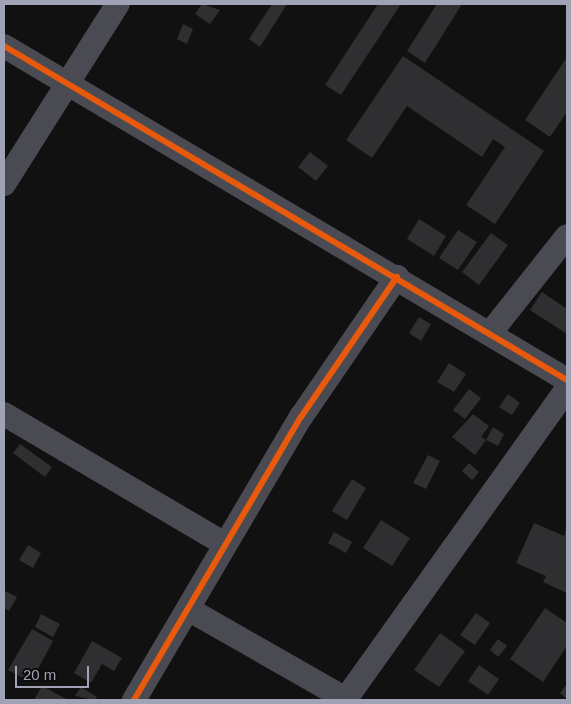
<!DOCTYPE html>
<style>
body{margin:0}
#map{position:relative;width:571px;height:704px;overflow:hidden;background:#111112;font-family:Helvetica,sans-serif}
div>[style]{position:absolute}
[style*='--x']{left:calc(var(--x)*1px);top:calc(var(--y)*1px);width:calc(var(--w)*1px);rotate:calc(var(--a)*1deg)}
.building>*{inset:0;background:#2f2f32}
.minor>*{height:24px;margin:-12px;padding:0 12px;transform-origin:12px;border-radius:12px;background:#4a4b52}
.cycleway>*{height:6px;margin:-3px;padding:0 3px;transform-origin:3px;border-radius:3px;background:#e8590c}
span{translate:-50% -50%;white-space:nowrap;text-align:center;line-height:1.15;-webkit-text-stroke:5px #0c0c0d;paint-order:stroke}
.frame{position:absolute;inset:0;border:5px solid #a0a3b5;pointer-events:none}
.scale{position:absolute;left:15px;top:666px;width:74px;height:22px;box-sizing:border-box;border:2px solid #a0a3b5;border-top:0;padding-left:6px;font-size:15px;line-height:18px;white-space:nowrap;color:#a0a3b5;-webkit-text-stroke:4px #0c0c0d;paint-order:stroke}
</style>
<div id="map">
<div class="building">
<div style="clip-path:polygon(202px 4px,220px 10px,210px 24px,195px 14px)"></div>
<div style="clip-path:polygon(272px 4px,287px 4px,260px 47px,249px 39px)"></div>
<div style="clip-path:polygon(378px 4px,401px 4px,341px 95px,325px 85px)"></div>
<div style="clip-path:polygon(437px 4px,462px 4px,425px 63px,407px 51px)"></div>
<div style="clip-path:polygon(183px 24px,193px 29px,187px 44px,177px 39px)"></div>
<div style="clip-path:polygon(403px 56px,544px 151px,495px 224px,466px 205px,505px 147px,493px 139px,482px 157px,407px 106px,372px 158px,346px 140px)"></div>
<div style="clip-path:polygon(567px 57px,567px 112px,550px 137px,525px 120px)"></div>
<div style="clip-path:polygon(310px 152px,328px 166px,316px 181px,298px 167px)"></div>
<div style="clip-path:polygon(419px 219px,446px 236px,434px 256px,407px 239px)"></div>
<div style="clip-path:polygon(458px 230px,477px 242px,458px 270px,439px 258px)"></div>
<div style="clip-path:polygon(491px 233px,508px 245px,479px 285px,462px 272px)"></div>
<div style="clip-path:polygon(542px 292px,567px 309px,567px 334px,530px 310px)"></div>
<div style="clip-path:polygon(419px 317px,431px 324px,421px 341px,409px 333px)"></div>
<div style="clip-path:polygon(449px 363px,466px 374px,454px 392px,437px 382px)"></div>
<div style="clip-path:polygon(469px 389px,481px 398px,465px 419px,453px 410px)"></div>
<div style="clip-path:polygon(508px 394px,520px 403px,512px 415px,499px 407px)"></div>
<div style="clip-path:polygon(473px 414px,489px 426px,481px 437px,486px 440px,493px 427px,504px 434px,498px 446px,486px 440px,475px 455px,452px 437px)"></div>
<div style="clip-path:polygon(20px 444px,52px 467px,45px 477px,13px 453px)"></div>
<div style="clip-path:polygon(428px 455px,440px 461px,426px 489px,413px 483px)"></div>
<div style="clip-path:polygon(469px 463px,479px 472px,472px 480px,462px 471px)"></div>
<div style="clip-path:polygon(352px 479px,366px 488px,347px 520px,332px 511px)"></div>
<div style="clip-path:polygon(381px 520px,410px 538px,392px 566px,363px 548px)"></div>
<div style="clip-path:polygon(534px 523px,564px 536px,567px 527px,567px 593px,543px 582px,546px 576px,516px 563px)"></div>
<div style="clip-path:polygon(334px 532px,352px 542px,346px 553px,328px 543px)"></div>
<div style="clip-path:polygon(28px 545px,41px 553px,33px 568px,19px 560px)"></div>
<div style="clip-path:polygon(5px 591px,17px 597px,9px 611px,4px 608px)"></div>
<div style="clip-path:polygon(545px 608px,567px 623px,567px 646px,543px 682px,510px 659px)"></div>
<div style="clip-path:polygon(476px 613px,490px 623px,475px 645px,460px 635px)"></div>
<div style="clip-path:polygon(41px 614px,60px 624px,53px 637px,35px 627px)"></div>
<div style="clip-path:polygon(32px 629px,53px 641px,31px 682px,8px 670px)"></div>
<div style="clip-path:polygon(440px 633px,465px 651px,439px 687px,414px 670px)"></div>
<div style="clip-path:polygon(498px 639px,507px 646px,498px 657px,490px 650px)"></div>
<div style="clip-path:polygon(92px 641px,122px 658px,114px 671px,102px 664px,91px 683px,74px 673px)"></div>
<div style="clip-path:polygon(479px 665px,499px 679px,488px 695px,468px 681px)"></div>
<div style="clip-path:polygon(567px 684px,567px 699px,560px 693px)"></div>
<div style="clip-path:polygon(42px 686px,68px 700px,34px 700px)"></div>
<div style="clip-path:polygon(81px 687px,97px 697px,95px 700px,75px 696px)"></div>
</div>
<div class="minor">
<div style="--x:4;--y:46;--w:655;--a:30.68"></div>
<div style="--x:4;--y:184;--w:213;--a:-57.7"></div>
<div style="--x:491;--y:332;--w:122;--a:-51.6"></div>
<div style="--x:4;--y:414;--w:254;--a:30.5"></div>
<div style="--x:188;--y:609;--w:182;--a:29.7"></div>
<div style="--x:134;--y:700;--w:329;--a:-59.5"></div>
<div style="--x:301;--y:417;--w:170;--a:-55.6"></div>
<div style="--x:345;--y:700;--w:382;--a:-54.5"></div>
</div>
<div class="cycleway">
<div style="--x:4;--y:46;--w:655;--a:30.68"></div>
<div style="--x:134;--y:700;--w:329;--a:-59.5"></div>
<div style="--x:301;--y:417;--w:170;--a:-55.6"></div>
</div>
<div class="frame"></div>
<div class="scale">20 m</div>
</div>
